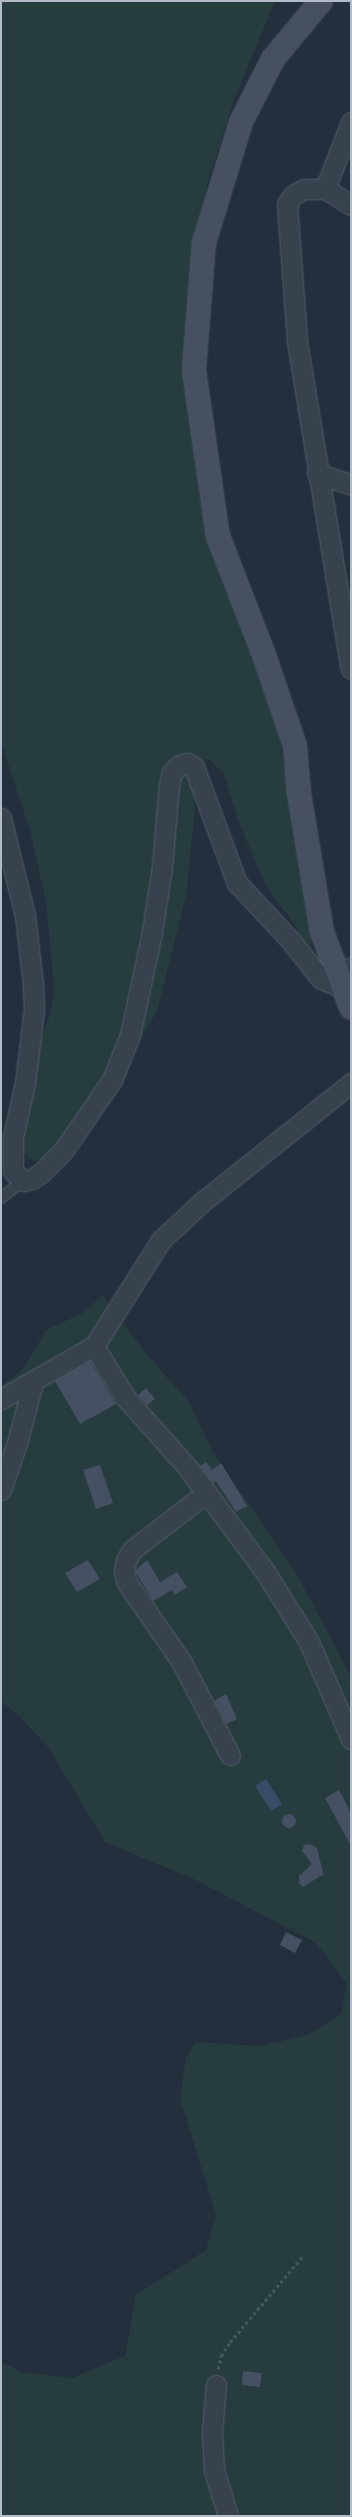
<!DOCTYPE html>
<style>
body{margin:0}
#map{position:relative;width:352px;height:2517px;overflow:hidden;background:#242f3e;font-family:"IBM Plex Sans",sans-serif}
div>[style]{position:absolute}
[style*='--x']{left:calc(var(--x)*1px);top:calc(var(--y)*1px);width:calc(var(--w)*1px);rotate:calc(var(--a)*1deg)}
.green>*{inset:0;background:#263c3f}
.water>*{inset:0;background:#394c67}
.building>*{inset:0;background:#455162}
.round{border-radius:50%}
.path>*{height:2.5px;margin-top:-1.25px;transform-origin:0;background:repeating-linear-gradient(90deg,#44595c 0 3px,transparent 0 6px)}
.roads{filter:drop-shadow(0 0 1px #565f6c) drop-shadow(0 0 1px #565f6c)}
.lane>*{height:10px;margin:-5px;padding:0 5px;transform-origin:5px;border-radius:5px;background:#38414e}
.street>*{height:19px;margin:-9.5px;padding:0 9.5px;transform-origin:9.5px;border-radius:9.5px;background:#38414e}
.secondary>*{height:22px;margin:-11px;padding:0 11px;transform-origin:11px;border-radius:11px;background:#465061}
span{translate:-50% -50%;white-space:nowrap;text-align:center;line-height:1.15;-webkit-text-stroke:3px #1d2633;paint-order:stroke}
.frame{position:absolute;inset:0;border:2px solid #b4bcc9;pointer-events:none}
</style>
<div id="map">
<div class="green">
<div style="clip-path:polygon(1px 1px,275px 1px,233px 102px,208px 181px,193px 264px,184px 366px,200px 500px,280px 741px,314px 926px,308px 964px,297px 928px,266px 886px,239px 823px,223px 772px,208px 759px,198px 772px,187px 891px,157px 1011px,110px 1091px,44px 1158px,33px 1161px,17px 1148px,37px 1050px,51px 1012px,54px 988px,46px 903px,30px 830px,1px 742px)"></div>
<div style="clip-path:polygon(103px 1295px,114px 1313px,161px 1371px,187px 1399px,211px 1449px,296px 1573px,351px 1676px,351px 2516px,1px 2516px,1px 2362px,21px 2372px,72px 2378px,125px 2356px,136px 2295px,206px 2250px,216px 2215px,180px 2098px,186px 2057px,196px 2042px,260px 2046px,308px 2035px,341px 2014px,347px 1984px,316px 1943px,196px 1880px,105px 1842px,48px 1747px,19px 1716px,1px 1701px,1px 1387px,25px 1367px,46px 1330px,81px 1314px)"></div>
</div>
<div class="water">
<div style="clip-path:polygon(266px 1779px,282px 1804px,271px 1811px,255px 1786px)"></div>
</div>
<div class="building">
<div style="clip-path:polygon(90px 1361px,116px 1404px,80px 1424px,55px 1381px)"></div>
<div style="clip-path:polygon(146px 1388px,155px 1399px,147px 1405px,138px 1395px)"></div>
<div style="clip-path:polygon(206px 1462px,212px 1470px,221px 1463px,247px 1506px,236px 1512px,216px 1481px,213px 1483px,200px 1466px)"></div>
<div style="clip-path:polygon(100px 1465px,113px 1503px,96px 1509px,83px 1470px)"></div>
<div style="clip-path:polygon(88px 1560px,100px 1579px,77px 1592px,65px 1573px)"></div>
<div style="clip-path:polygon(147px 1560px,160px 1582px,177px 1572px,187px 1587px,175px 1595px,172px 1590px,153px 1601px,135px 1571px)"></div>
<div style="clip-path:polygon(226px 1694px,237px 1719px,226px 1724px,214px 1701px)"></div>
<div style="clip-path:polygon(339px 1790px,351px 1813px,351px 1846px,325px 1798px)"></div>
<div class="round" style="left:282px;top:1814px;width:14px;height:14px"></div>
<div style="clip-path:polygon(310px 1844px,317px 1848px,324px 1877px,322px 1875px,303px 1887px,299px 1883px,299px 1876px,312px 1864px,302px 1851px,304px 1845px)"></div>
<div style="clip-path:polygon(286px 1932px,302px 1940px,295px 1953px,280px 1945px)"></div>
<div style="clip-path:polygon(243px 2371px,262px 2373px,260px 2387px,242px 2385px)"></div>
</div>
<div class="path">
<div style="--x:218;--y:2369;--w:13;--a:-77"></div>
<div style="--x:221;--y:2356;--w:17;--a:-57"></div>
<div style="--x:230;--y:2342;--w:111;--a:-49.7"></div>
</div>
<div class="roads">
<div class="lane">
<div style="--x:1;--y:1198;--w:28;--a:-38"></div>
</div>
<div class="street">
<div style="--x:325;--y:189;--w:72;--a:-68.8"></div>
<div style="--x:351;--y:205;--w:31;--a:-148"></div>
<div style="--x:325;--y:189;--w:21;--a:180"></div>
<div style="--x:304;--y:189;--w:13;--a:151"></div>
<div style="--x:293;--y:195;--w:11;--a:124"></div>
<div style="--x:287;--y:204;--w:137;--a:85.8"></div>
<div style="--x:297;--y:341;--w:332;--a:80.7"></div>
<div style="--x:317;--y:473;--w:36;--a:19"></div>
<div style="--x:1;--y:818;--w:101;--a:76.2"></div>
<div style="--x:25;--y:916;--w:68;--a:83.3"></div>
<div style="--x:33;--y:984;--w:25;--a:88"></div>
<div style="--x:34;--y:1009;--w:75;--a:96.9"></div>
<div style="--x:25;--y:1083;--w:55;--a:102.5"></div>
<div style="--x:13;--y:1137;--w:34;--a:90"></div>
<div style="--x:13;--y:1171;--w:14;--a:45"></div>
<div style="--x:23;--y:1181;--w:9;--a:-13"></div>
<div style="--x:32;--y:1179;--w:11;--a:-34"></div>
<div style="--x:41;--y:1173;--w:31;--a:-45"></div>
<div style="--x:63;--y:1151;--w:86;--a:-55.4"></div>
<div style="--x:112;--y:1080;--w:48;--a:-68.2"></div>
<div style="--x:130;--y:1035;--w:105;--a:-77.9"></div>
<div style="--x:152;--y:932;--w:66;--a:-81.3"></div>
<div style="--x:162;--y:867;--w:82;--a:-85.1"></div>
<div style="--x:169;--y:785;--w:13;--a:-77"></div>
<div style="--x:172;--y:772;--w:11;--a:-41"></div>
<div style="--x:180;--y:765;--w:7;--a:-16"></div>
<div style="--x:187;--y:763;--w:8;--a:30"></div>
<div style="--x:194;--y:767;--w:124;--a:69.7"></div>
<div style="--x:237;--y:883;--w:79;--a:47"></div>
<div style="--x:291;--y:941;--w:48;--a:51.7"></div>
<div style="--x:321;--y:979;--w:24;--a:22"></div>
<div style="--x:343;--y:988;--w:22;--a:-69"></div>
<div style="--x:94;--y:1346;--w:60;--a:58.7"></div>
<div style="--x:125;--y:1397;--w:95;--a:48.4"></div>
<div style="--x:188;--y:1468;--w:131;--a:53.4"></div>
<div style="--x:266;--y:1573;--w:81;--a:58.1"></div>
<div style="--x:309;--y:1642;--w:106;--a:66.6"></div>
<div style="--x:1;--y:1399;--w:107;--a:-29.7"></div>
<div style="--x:94;--y:1346;--w:125;--a:-57.7"></div>
<div style="--x:161;--y:1240;--w:56;--a:-42.8"></div>
<div style="--x:202;--y:1202;--w:191;--a:-38.6"></div>
<div style="--x:1;--y:1490;--w:50;--a:-71.2"></div>
<div style="--x:17;--y:1443;--w:62;--a:-75.1"></div>
<div style="--x:206;--y:1493;--w:93;--a:142.4"></div>
<div style="--x:132;--y:1550;--w:12;--a:121"></div>
<div style="--x:126;--y:1560;--w:11;--a:100"></div>
<div style="--x:124;--y:1571;--w:12;--a:76"></div>
<div style="--x:127;--y:1583;--w:95;--a:55.3"></div>
<div style="--x:181;--y:1661;--w:106;--a:62.5"></div>
<div style="--x:216;--y:2385;--w:47;--a:94.9"></div>
<div style="--x:212;--y:2432;--w:38;--a:87"></div>
<div style="--x:214;--y:2470;--w:48;--a:73.1"></div>
</div>
<div class="secondary">
<div style="--x:321;--y:1;--w:75;--a:129.6"></div>
<div style="--x:273;--y:59;--w:71;--a:116.9"></div>
<div style="--x:241;--y:122;--w:127;--a:107"></div>
<div style="--x:204;--y:243;--w:127;--a:94.5"></div>
<div style="--x:194;--y:370;--w:168;--a:81.8"></div>
<div style="--x:218;--y:536;--w:124;--a:68.8"></div>
<div style="--x:263;--y:652;--w:99;--a:71.2"></div>
<div style="--x:295;--y:746;--w:47;--a:85.1"></div>
<div style="--x:299;--y:793;--w:141;--a:80.6"></div>
<div style="--x:322;--y:932;--w:81;--a:69.1"></div>
</div>
</div>
<div class="frame"></div>
</div>
